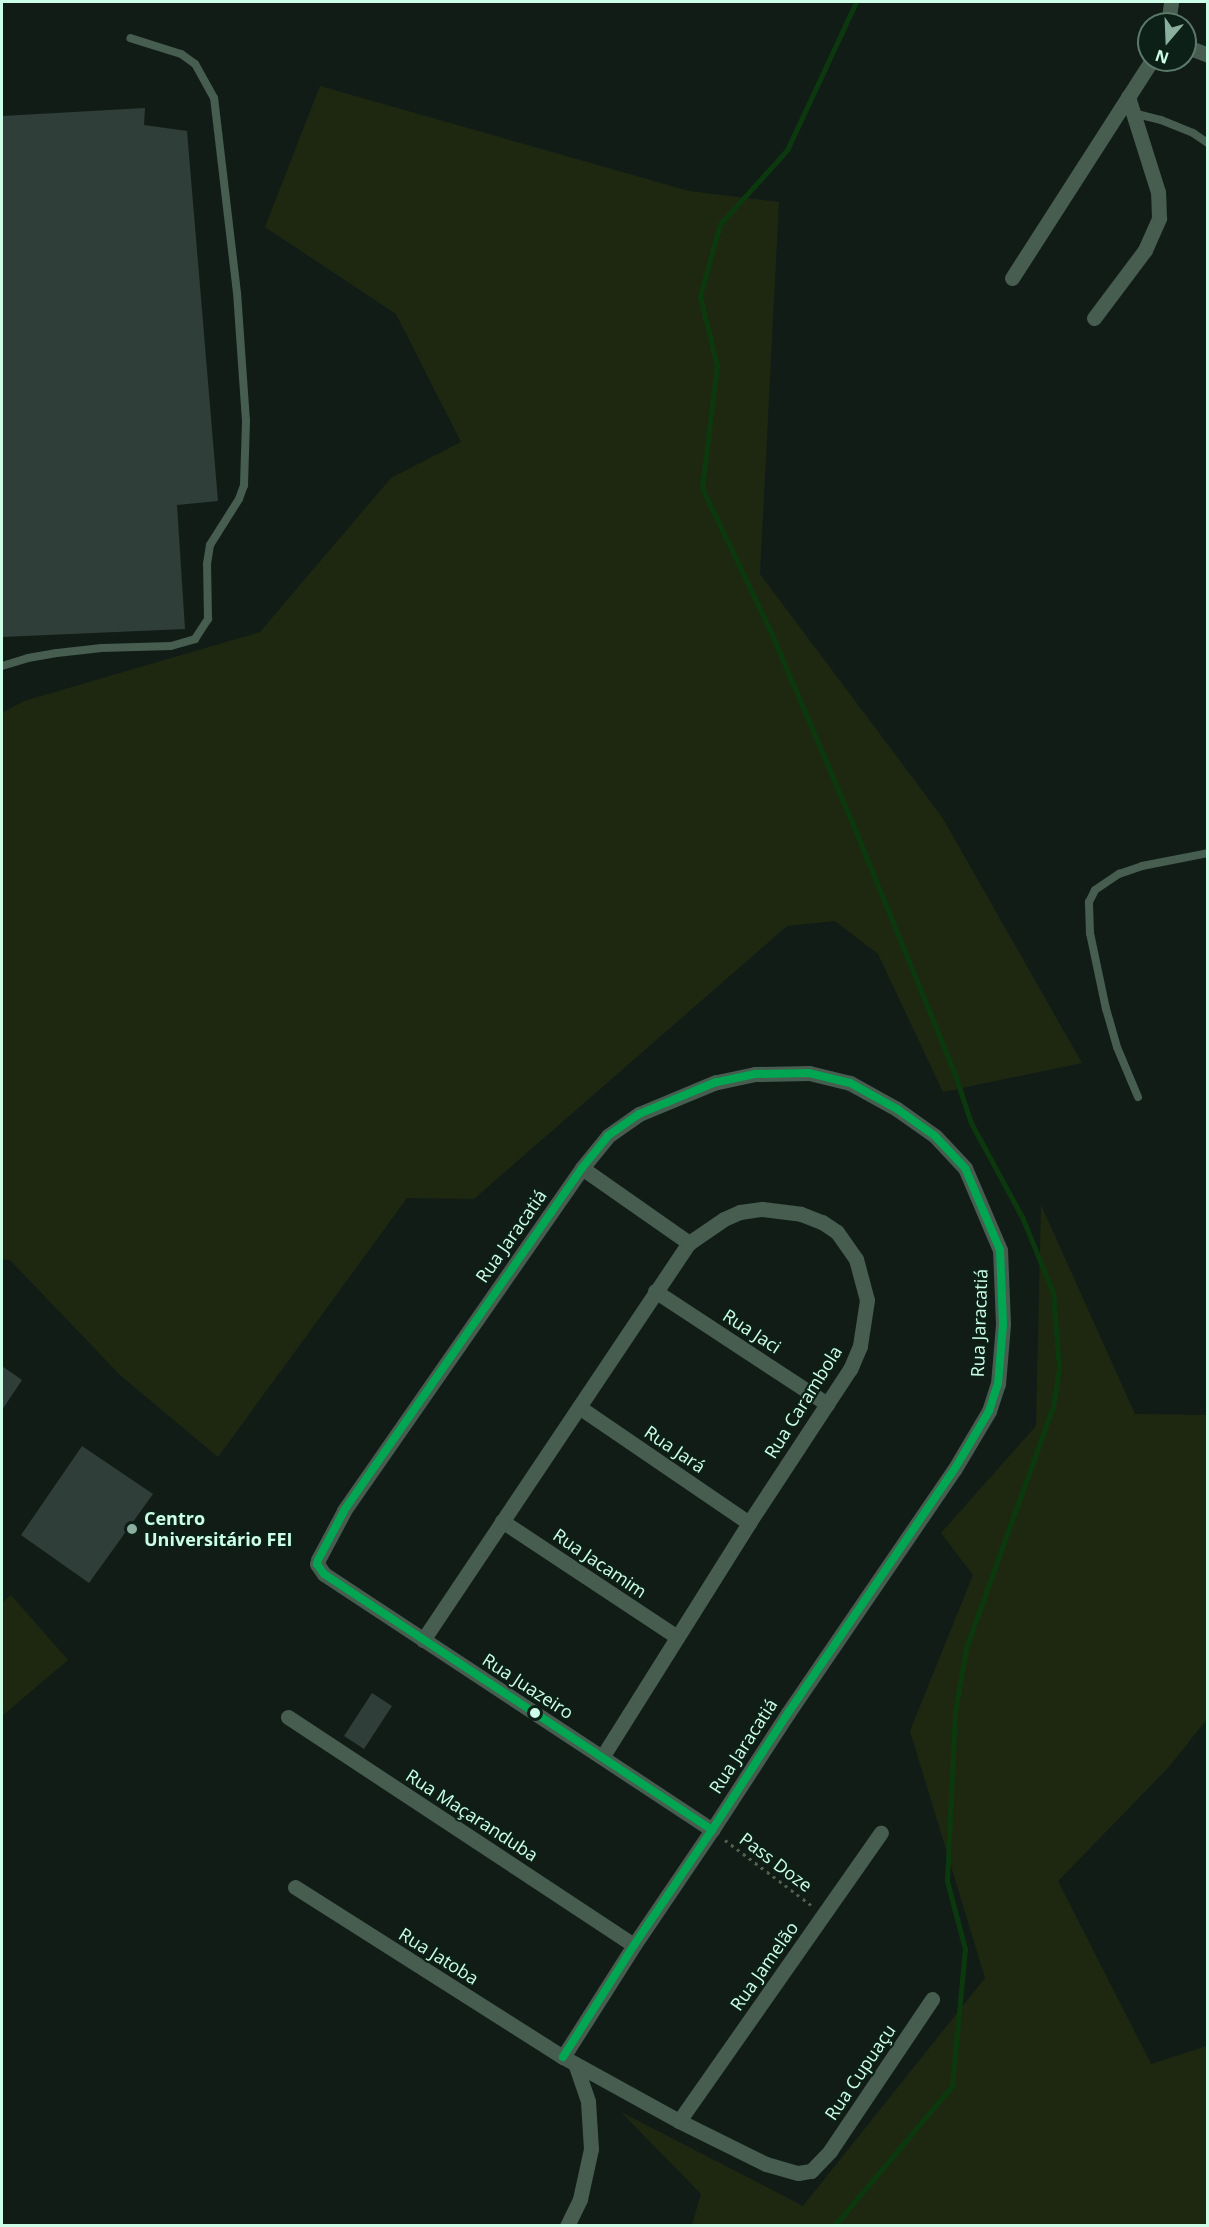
<!DOCTYPE html>
<meta charset="utf-8">
<style>
body{margin:0}
#map{position:relative;width:1209px;height:2227px;overflow:hidden;background:#111c17;font-family:"Open Sans",sans-serif}
div>[style]{position:absolute}
[style*='--x']{left:calc(var(--x)*1px);top:calc(var(--y)*1px);width:calc(var(--w)*1px);rotate:calc(var(--a)*1deg)}
.green>*{inset:0;background:#1e2811}
.stream>*{height:5px;margin:-2.5px;padding:0 2.5px;transform-origin:2.5px;border-radius:2.5px;background:#0b390d}
.building>*{inset:0;background:#2f3e38}
.path>*{height:3px;margin-top:-1.5px;transform-origin:0;background:repeating-linear-gradient(90deg,#4d604c 0 3px,transparent 0 7.5px)}
.service>*{height:8px;margin:-4px;padding:0 4px;transform-origin:4px;border-radius:4px;background:#465d50}
.minor>*{height:15px;margin:-7.5px;padding:0 7.5px;transform-origin:7.5px;border-radius:7.5px;background:#465d50}
.bus-1>*{height:8px;margin:-4px;padding:0 4px;transform-origin:4px;border-radius:4px;background:#00a651}
.dots>*{width:16px;height:16px;translate:-50% -50%;box-sizing:border-box;border:3px solid #0d2018;border-radius:50%}
span{translate:-50% -50%;white-space:nowrap;text-align:center;line-height:1.15;-webkit-text-stroke:4.5px #0d2018;paint-order:stroke}
.street-label{font-size:18px;color:#cdfee7}
.poi-label{font-size:18px;color:#cdfee7;font-weight:700}
.left{translate:0 -50%;text-align:left}
.frame{position:absolute;inset:0;border:3px solid #cdfee7;pointer-events:none}
.north{position:absolute;left:1137px;top:12px;width:60px;height:60px;box-sizing:border-box;background:#0d2018;border:2px solid #5a796b;border-radius:50%;rotate:199deg;font-size:16px;font-weight:700;line-height:24px;text-align:center;color:#cdfee7}
.north::after{content:'';display:block;margin:auto;width:21px;height:27px;background:#8baf9e;clip-path:polygon(50% 0,100% 100%,50% 72%,0 100%)}
</style>
<div id="map">
<div class="green">
<div style="clip-path:polygon(320px 86px,689px 191px,779px 202px,760px 574px,942px 817px,1082px 1063px,943px 1092px,878px 954px,835px 921px,787px 926px,474px 1199px,407px 1198px,218px 1457px,120px 1375px,10px 1260px,2px 1259px,2px 713px,24px 701px,260px 632px,391px 478px,461px 442px,396px 314px,265px 227px)"></div>
<div style="clip-path:polygon(1041px 1205px,1135px 1414px,1207px 1415px,1207px 1719px,1168px 1768px,1058px 1881px,1151px 2064px,1207px 2046px,1207px 2225px,692px 2225px,701px 2194px,621px 2112px,803px 2206px,985px 1978px,910px 1731px,973px 1575px,941px 1533px,1036px 1426px)"></div>
<div style="clip-path:polygon(11px 1595px,68px 1660px,2px 1716px,2px 1603px)"></div>
</div>
<div class="stream">
<div style="--x:834;--y:2226;--w:183;--a:-49.9"></div>
<div style="--x:952;--y:2086;--w:138;--a:-84.6"></div>
<div style="--x:965;--y:1949;--w:70;--a:-104.8"></div>
<div style="--x:947;--y:1881;--w:169;--a:-87.3"></div>
<div style="--x:955;--y:1712;--w:65;--a:-80.2"></div>
<div style="--x:966;--y:1648;--w:257;--a:-70.2"></div>
<div style="--x:1053;--y:1406;--w:37;--a:-81"></div>
<div style="--x:1059;--y:1369;--w:76;--a:-94.5"></div>
<div style="--x:1053;--y:1293;--w:80;--a:-112.1"></div>
<div style="--x:1023;--y:1219;--w:109;--a:-118.4"></div>
<div style="--x:971;--y:1123;--w:54;--a:-108.4"></div>
<div style="--x:954;--y:1072;--w:265;--a:-112.2"></div>
<div style="--x:854;--y:827;--w:214;--a:-113.1"></div>
<div style="--x:770;--y:630;--w:157;--a:-115.6"></div>
<div style="--x:702;--y:488;--w:123;--a:-83"></div>
<div style="--x:717;--y:366;--w:72;--a:-103.7"></div>
<div style="--x:700;--y:296;--w:75;--a:-74.5"></div>
<div style="--x:720;--y:224;--w:100;--a:-47.8"></div>
<div style="--x:787;--y:150;--w:163;--a:-65"></div>
</div>
<div class="building">
<div style="clip-path:polygon(145px 108px,144px 125px,187px 131px,218px 501px,177px 505px,185px 629px,2px 637px,2px 116px)"></div>
<div style="clip-path:polygon(2px 1366px,22px 1380px,2px 1410px)"></div>
<div style="clip-path:polygon(82px 1446px,153px 1494px,89px 1583px,21px 1535px)"></div>
<div style="clip-path:polygon(372px 1693px,392px 1706px,364px 1749px,344px 1736px)"></div>
</div>
<div class="path">
<div style="--x:725;--y:1840;--w:108;--a:37.1"></div>
</div>
<div class="service">
<div style="--x:1133;--y:113;--w:29;--a:14"></div>
<div style="--x:1161;--y:120;--w:35;--a:22"></div>
<div style="--x:1193;--y:133;--w:18;--a:34"></div>
<div style="--x:2;--y:666;--w:27;--a:-17"></div>
<div style="--x:28;--y:658;--w:29;--a:-10"></div>
<div style="--x:57;--y:653;--w:45;--a:-6.3"></div>
<div style="--x:102;--y:648;--w:69;--a:-1.7"></div>
<div style="--x:171;--y:646;--w:25;--a:-16"></div>
<div style="--x:195;--y:639;--w:24;--a:-57"></div>
<div style="--x:208;--y:619;--w:55;--a:-91"></div>
<div style="--x:207;--y:564;--w:19;--a:-81"></div>
<div style="--x:210;--y:545;--w:54;--a:-57.8"></div>
<div style="--x:239;--y:499;--w:15;--a:-70"></div>
<div style="--x:244;--y:485;--w:64;--a:-88.2"></div>
<div style="--x:246;--y:421;--w:128;--a:-94"></div>
<div style="--x:237;--y:293;--w:196;--a:-96.7"></div>
<div style="--x:214;--y:98;--w:39;--a:-119"></div>
<div style="--x:195;--y:64;--w:17;--a:-144"></div>
<div style="--x:181;--y:54;--w:53;--a:-162.6"></div>
<div style="--x:1138;--y:1097;--w:54;--a:-112.8"></div>
<div style="--x:1117;--y:1047;--w:40;--a:-106"></div>
<div style="--x:1106;--y:1009;--w:78;--a:-101.9"></div>
<div style="--x:1090;--y:933;--w:31;--a:-92"></div>
<div style="--x:1089;--y:902;--w:13;--a:-63"></div>
<div style="--x:1095;--y:890;--w:29;--a:-34"></div>
<div style="--x:1119;--y:874;--w:24;--a:-19"></div>
<div style="--x:1142;--y:866;--w:67;--a:-11.1"></div>
</div>
<div class="minor">
<div style="--x:1168;--y:24;--w:22;--a:-82"></div>
<div style="--x:1185;--y:46;--w:25;--a:21"></div>
<div style="--x:1012;--y:278;--w:259;--a:-57.3"></div>
<div style="--x:1094;--y:318;--w:85;--a:-53.1"></div>
<div style="--x:1145;--y:250;--w:35;--a:-66"></div>
<div style="--x:1159;--y:218;--w:26;--a:-92"></div>
<div style="--x:1158;--y:192;--w:100;--a:-107.5"></div>
<div style="--x:582;--y:1168;--w:131;--a:35"></div>
<div style="--x:655;--y:1291;--w:206;--a:33.3"></div>
<div style="--x:579;--y:1407;--w:206;--a:34.3"></div>
<div style="--x:502;--y:1521;--w:210;--a:33.5"></div>
<div style="--x:423;--y:1640;--w:478;--a:-56.2"></div>
<div style="--x:689;--y:1243;--w:42;--a:-34.4"></div>
<div style="--x:724;--y:1219;--w:17;--a:-24"></div>
<div style="--x:740;--y:1212;--w:22;--a:-8"></div>
<div style="--x:762;--y:1209;--w:39;--a:7"></div>
<div style="--x:801;--y:1214;--w:22;--a:21"></div>
<div style="--x:822;--y:1222;--w:18;--a:34"></div>
<div style="--x:837;--y:1232;--w:33;--a:55"></div>
<div style="--x:856;--y:1259;--w:42;--a:75"></div>
<div style="--x:867;--y:1300;--w:47;--a:98.7"></div>
<div style="--x:860;--y:1346;--w:25;--a:113"></div>
<div style="--x:850;--y:1369;--w:184;--a:123.3"></div>
<div style="--x:749;--y:1523;--w:276;--a:122.1"></div>
<div style="--x:288;--y:1717;--w:414;--a:33.4"></div>
<div style="--x:295;--y:1887;--w:317;--a:32.4"></div>
<div style="--x:563;--y:2057;--w:132;--a:28.9"></div>
<div style="--x:679;--y:2121;--w:97;--a:26.3"></div>
<div style="--x:766;--y:2164;--w:33;--a:16"></div>
<div style="--x:798;--y:2173;--w:13;--a:-9"></div>
<div style="--x:811;--y:2171;--w:28;--a:-46"></div>
<div style="--x:830;--y:2151;--w:183;--a:-56.1"></div>
<div style="--x:563;--y:2057;--w:133;--a:-57.6"></div>
<div style="--x:634;--y:1945;--w:139;--a:-55.9"></div>
<div style="--x:712;--y:1830;--w:140;--a:-57"></div>
<div style="--x:788;--y:1713;--w:294;--a:-55.7"></div>
<div style="--x:954;--y:1470;--w:69;--a:-59.3"></div>
<div style="--x:989;--y:1411;--w:28;--a:-72"></div>
<div style="--x:998;--y:1384;--w:60;--a:-85.2"></div>
<div style="--x:1003;--y:1324;--w:74;--a:-92.3"></div>
<div style="--x:1000;--y:1250;--w:89;--a:-113.1"></div>
<div style="--x:965;--y:1168;--w:44;--a:-133.2"></div>
<div style="--x:935;--y:1136;--w:47;--a:-144.6"></div>
<div style="--x:897;--y:1109;--w:54;--a:-151"></div>
<div style="--x:850;--y:1083;--w:42;--a:-166.3"></div>
<div style="--x:809;--y:1073;--w:54;--a:178.9"></div>
<div style="--x:755;--y:1074;--w:40;--a:168"></div>
<div style="--x:716;--y:1082;--w:83;--a:157.4"></div>
<div style="--x:639;--y:1114;--w:38;--a:145"></div>
<div style="--x:608;--y:1136;--w:41;--a:129.1"></div>
<div style="--x:582;--y:1168;--w:417;--a:124.8"></div>
<div style="--x:344;--y:1511;--w:55;--a:118"></div>
<div style="--x:318;--y:1560;--w:4;--a:104"></div>
<div style="--x:317;--y:1564;--w:12;--a:55"></div>
<div style="--x:324;--y:1574;--w:465;--a:33.4"></div>
<div style="--x:679;--y:2121;--w:352;--a:-55"></div>
<div style="--x:567;--y:2226;--w:30;--a:-64"></div>
<div style="--x:580;--y:2199;--w:51;--a:-77.6"></div>
<div style="--x:591;--y:2149;--w:48;--a:-93.6"></div>
<div style="--x:588;--y:2101;--w:39;--a:-109"></div>
</div>
<div class="bus-1">
<div style="--x:563;--y:2057;--w:133;--a:-57.6"></div>
<div style="--x:634;--y:1945;--w:139;--a:-55.9"></div>
<div style="--x:712;--y:1830;--w:140;--a:-57"></div>
<div style="--x:788;--y:1713;--w:294;--a:-55.7"></div>
<div style="--x:954;--y:1470;--w:69;--a:-59.3"></div>
<div style="--x:989;--y:1411;--w:28;--a:-72"></div>
<div style="--x:998;--y:1384;--w:60;--a:-85.2"></div>
<div style="--x:1003;--y:1324;--w:74;--a:-92.3"></div>
<div style="--x:1000;--y:1250;--w:89;--a:-113.1"></div>
<div style="--x:965;--y:1168;--w:44;--a:-133.2"></div>
<div style="--x:935;--y:1136;--w:47;--a:-144.6"></div>
<div style="--x:897;--y:1109;--w:54;--a:-151"></div>
<div style="--x:850;--y:1083;--w:42;--a:-166.3"></div>
<div style="--x:809;--y:1073;--w:54;--a:178.9"></div>
<div style="--x:755;--y:1074;--w:40;--a:168"></div>
<div style="--x:716;--y:1082;--w:83;--a:157.4"></div>
<div style="--x:639;--y:1114;--w:38;--a:145"></div>
<div style="--x:608;--y:1136;--w:41;--a:129.1"></div>
<div style="--x:582;--y:1168;--w:417;--a:124.8"></div>
<div style="--x:344;--y:1511;--w:55;--a:118"></div>
<div style="--x:318;--y:1560;--w:4;--a:104"></div>
<div style="--x:317;--y:1564;--w:12;--a:55"></div>
<div style="--x:324;--y:1574;--w:465;--a:33.4"></div>
</div>
<div class="dots">
<div style="left:132px;top:1529px;background:#8baf9e"></div>
<div style="left:535px;top:1713px;background:#cdfee7"></div>
</div>
<div class="street-label">
<span style="left:511px;top:1236px;rotate:-55deg">Rua Jaracatiá</span>
<span style="left:979px;top:1323px;rotate:-88deg">Rua Jaracatiá</span>
<span style="left:752px;top:1331px;rotate:33deg">Rua Jaci</span>
<span style="left:803px;top:1402px;rotate:-58deg">Rua Carambola</span>
<span style="left:675px;top:1449px;rotate:34deg">Rua Jará</span>
<span style="left:600px;top:1563px;rotate:34deg">Rua Jacamim</span>
<span style="left:528px;top:1686px;rotate:33deg">Rua Juazeiro</span>
<span style="left:743px;top:1746px;rotate:-57deg">Rua Jaracatiá</span>
<span style="left:472px;top:1815px;rotate:33deg">Rua Maçaranduba</span>
<span style="left:776px;top:1862px;rotate:37deg">Pass Doze</span>
<span style="left:439px;top:1956px;rotate:32deg">Rua Jatoba</span>
<span style="left:764px;top:1966px;rotate:-55deg">Rua Jamelão</span>
<span style="left:860px;top:2072px;rotate:-56deg">Rua Cupuaçu</span>
</div>
<div class="poi-label">
<span class="left" style="left:144px;top:1529px">Centro<br>Universitário FEI</span>
</div>
<div class="frame"></div>
<div class="north">N</div>
</div>
